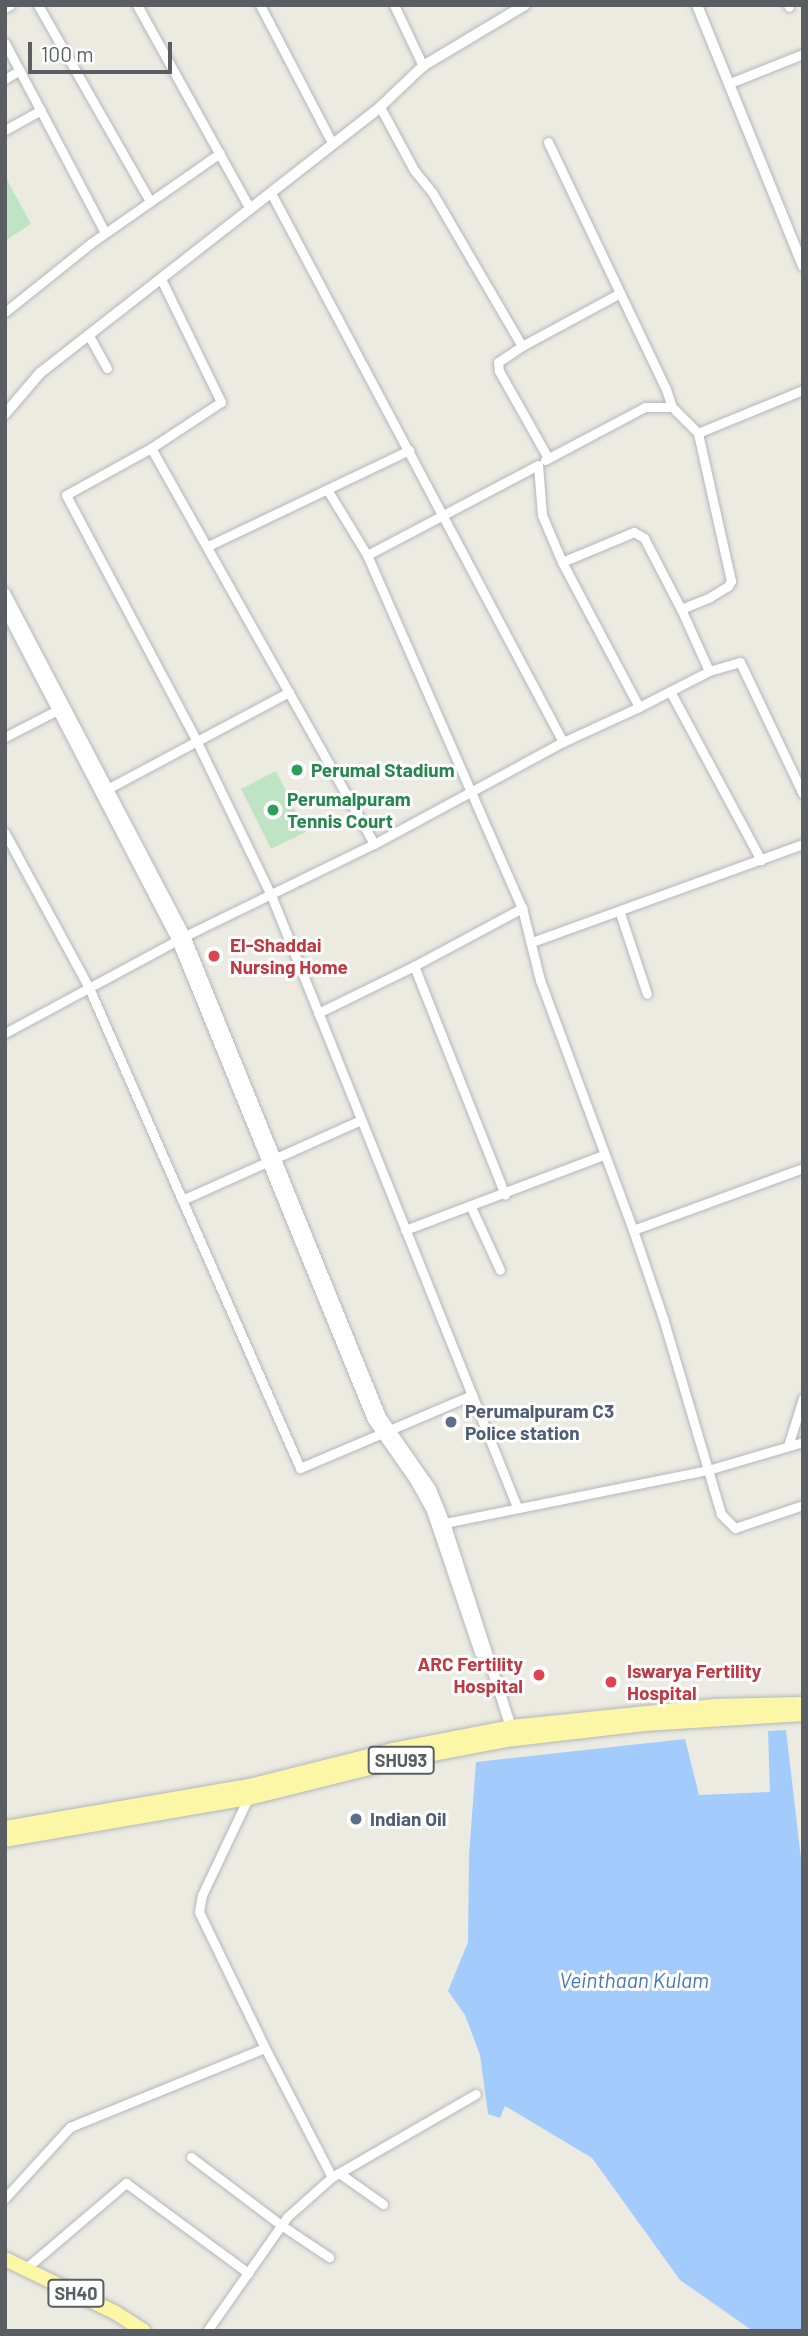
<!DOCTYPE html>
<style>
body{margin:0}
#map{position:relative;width:808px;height:2336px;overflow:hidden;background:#ecebe2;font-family:Barlow,sans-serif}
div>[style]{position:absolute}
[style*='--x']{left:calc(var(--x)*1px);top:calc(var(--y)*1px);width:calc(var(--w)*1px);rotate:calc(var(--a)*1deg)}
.green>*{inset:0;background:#bfe4c3}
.water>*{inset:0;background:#a3cbfc}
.roads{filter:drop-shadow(0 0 2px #b4b7bc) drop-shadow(0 0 2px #b4b7bc)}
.minor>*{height:9px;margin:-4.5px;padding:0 4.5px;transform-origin:4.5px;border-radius:4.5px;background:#fff}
.tertiary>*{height:10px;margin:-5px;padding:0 5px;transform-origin:5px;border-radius:5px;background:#fff}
.primary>*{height:14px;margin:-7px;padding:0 7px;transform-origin:7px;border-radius:7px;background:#fcf7a7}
.dots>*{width:19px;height:19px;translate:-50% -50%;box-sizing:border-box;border:4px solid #fff;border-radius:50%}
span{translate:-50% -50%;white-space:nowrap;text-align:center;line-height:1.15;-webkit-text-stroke:6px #fff;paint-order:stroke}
.shield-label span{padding:2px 5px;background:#fff;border:2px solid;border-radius:5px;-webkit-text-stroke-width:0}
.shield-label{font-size:18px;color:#5a5d62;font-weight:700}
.leisure-label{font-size:19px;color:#27864d;font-weight:700}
.left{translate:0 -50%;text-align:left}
.health-label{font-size:19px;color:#be3a42;font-weight:700}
.right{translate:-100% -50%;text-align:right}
.service-label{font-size:19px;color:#4e5e75;font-weight:700}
.water-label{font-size:21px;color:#4674be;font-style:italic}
.frame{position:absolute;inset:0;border:7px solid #5a5d62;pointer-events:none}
.scale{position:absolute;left:28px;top:42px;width:144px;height:32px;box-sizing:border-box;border:4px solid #5a5d62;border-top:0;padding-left:9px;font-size:21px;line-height:24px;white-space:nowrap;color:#5a5d62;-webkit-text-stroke:5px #fff;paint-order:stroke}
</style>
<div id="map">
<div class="green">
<div style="clip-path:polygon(5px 176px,31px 224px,5px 241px)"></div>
<div style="clip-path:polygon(276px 771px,306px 832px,271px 849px,241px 789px)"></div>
</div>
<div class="water">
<div style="clip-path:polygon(786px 1730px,803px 1876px,803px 2331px,753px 2331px,680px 2280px,592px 2158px,505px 2106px,500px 2118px,488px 2114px,480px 2055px,465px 2015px,448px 1991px,468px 1942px,469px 1855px,476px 1762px,685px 1739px,699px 1795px,770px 1792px,768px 1731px)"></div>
</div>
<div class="roads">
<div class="minor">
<div style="--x:38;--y:5;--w:226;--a:60.3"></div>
<div style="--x:137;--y:5;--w:233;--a:61"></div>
<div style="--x:260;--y:5;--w:156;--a:62.4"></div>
<div style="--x:394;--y:5;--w:68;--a:64.6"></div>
<div style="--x:788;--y:5;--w:2;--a:63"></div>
<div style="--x:5;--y:8;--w:6;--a:-31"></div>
<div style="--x:5;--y:43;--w:215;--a:62.2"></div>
<div style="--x:5;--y:79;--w:17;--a:-31"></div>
<div style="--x:730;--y:83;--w:79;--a:-21.7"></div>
<div style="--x:380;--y:107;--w:72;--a:61.6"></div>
<div style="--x:414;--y:170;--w:28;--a:51"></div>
<div style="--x:432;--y:192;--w:178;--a:59.7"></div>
<div style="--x:522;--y:346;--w:29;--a:146"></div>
<div style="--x:498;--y:362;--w:9;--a:84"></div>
<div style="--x:499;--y:371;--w:100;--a:60.6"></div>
<div style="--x:5;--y:130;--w:41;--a:-29.1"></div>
<div style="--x:548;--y:142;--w:274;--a:64.5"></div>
<div style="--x:666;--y:389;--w:19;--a:72"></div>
<div style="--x:161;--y:279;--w:137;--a:64"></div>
<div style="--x:221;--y:402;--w:84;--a:146.7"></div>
<div style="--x:151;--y:448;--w:97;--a:151.1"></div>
<div style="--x:66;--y:495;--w:277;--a:62"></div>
<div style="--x:196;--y:740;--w:172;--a:64.2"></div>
<div style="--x:271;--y:895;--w:660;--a:68.1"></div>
<div style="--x:5;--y:312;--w:110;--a:-38.7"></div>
<div style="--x:91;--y:243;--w:157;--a:-34.9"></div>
<div style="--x:88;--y:334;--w:39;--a:61"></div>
<div style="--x:522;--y:346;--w:111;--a:-28.4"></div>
<div style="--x:151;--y:448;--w:454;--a:60.6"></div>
<div style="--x:545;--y:460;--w:113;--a:-27.9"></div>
<div style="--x:645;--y:407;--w:27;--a:0"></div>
<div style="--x:672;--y:407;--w:37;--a:45"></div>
<div style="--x:698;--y:433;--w:113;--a:-22.3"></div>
<div style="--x:328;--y:491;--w:75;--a:58.6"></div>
<div style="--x:208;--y:546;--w:223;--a:-25.5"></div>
<div style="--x:562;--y:562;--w:78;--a:-22.6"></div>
<div style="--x:634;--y:532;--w:12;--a:31"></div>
<div style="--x:644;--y:538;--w:80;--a:62.5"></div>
<div style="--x:681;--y:609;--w:31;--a:-22"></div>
<div style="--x:710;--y:597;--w:21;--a:-31"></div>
<div style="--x:728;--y:586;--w:6;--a:-59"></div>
<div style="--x:731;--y:581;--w:152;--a:-102.6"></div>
<div style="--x:681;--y:609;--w:68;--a:65.7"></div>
<div style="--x:671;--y:693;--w:190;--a:61.7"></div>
<div style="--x:639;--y:707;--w:79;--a:-27.2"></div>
<div style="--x:709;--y:671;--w:32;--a:-16"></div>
<div style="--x:740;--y:662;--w:146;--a:64.5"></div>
<div style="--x:5;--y:737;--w:65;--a:-27.3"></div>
<div style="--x:563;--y:742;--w:84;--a:-24.7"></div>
<div style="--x:639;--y:707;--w:164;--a:-118"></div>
<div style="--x:562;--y:562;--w:51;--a:-113.1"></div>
<div style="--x:542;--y:515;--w:50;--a:-94.6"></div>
<div style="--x:538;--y:465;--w:193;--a:152.2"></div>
<div style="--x:367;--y:555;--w:386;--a:66.3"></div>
<div style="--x:522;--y:908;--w:74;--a:76"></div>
<div style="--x:540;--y:980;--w:267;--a:69.6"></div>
<div style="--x:633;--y:1230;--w:181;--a:-20"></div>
<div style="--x:109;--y:788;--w:204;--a:-28.1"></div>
<div style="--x:5;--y:833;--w:176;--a:61.5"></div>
<div style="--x:89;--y:988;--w:524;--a:66.27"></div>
<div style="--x:300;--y:1468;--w:187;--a:-23"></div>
<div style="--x:620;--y:913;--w:85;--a:71.6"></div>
<div style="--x:532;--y:942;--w:288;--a:-19.9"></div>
<div style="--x:414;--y:966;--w:246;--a:68.3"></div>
<div style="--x:318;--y:1013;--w:107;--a:-26.1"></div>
<div style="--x:414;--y:966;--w:123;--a:-28.2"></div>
<div style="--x:5;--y:1033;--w:204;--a:-28.3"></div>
<div style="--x:185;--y:936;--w:210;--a:-26"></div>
<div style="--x:374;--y:844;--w:215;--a:-28.4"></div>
<div style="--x:563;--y:742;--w:622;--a:-118.01"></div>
<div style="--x:182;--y:1200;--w:196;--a:-24.1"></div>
<div style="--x:471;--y:1207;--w:69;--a:65.3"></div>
<div style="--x:405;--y:1230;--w:212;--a:-20.7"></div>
<div style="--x:633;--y:1230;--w:93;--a:71.2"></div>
<div style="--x:663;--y:1318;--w:204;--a:73.5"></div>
<div style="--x:721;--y:1514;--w:20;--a:45"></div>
<div style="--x:735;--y:1528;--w:72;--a:-18.7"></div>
<div style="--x:788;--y:1446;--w:50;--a:-72.6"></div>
<div style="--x:445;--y:1523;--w:268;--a:-11.4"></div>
<div style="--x:708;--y:1470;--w:99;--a:-16.4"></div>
<div style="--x:249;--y:1796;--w:110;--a:115.4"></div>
<div style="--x:202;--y:1895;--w:17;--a:100"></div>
<div style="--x:199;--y:1912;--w:151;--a:64.1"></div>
<div style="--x:191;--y:2157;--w:113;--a:37.1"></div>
<div style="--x:281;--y:2225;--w:58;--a:33.7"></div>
<div style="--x:339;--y:2173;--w:54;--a:35.2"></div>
<div style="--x:5;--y:2198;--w:96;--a:-47.5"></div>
<div style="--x:70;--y:2127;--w:210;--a:-22.1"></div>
<div style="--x:265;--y:2048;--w:145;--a:62.6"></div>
<div style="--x:25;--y:2269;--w:133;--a:-40.4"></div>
<div style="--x:126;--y:2183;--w:152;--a:36.4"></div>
<div style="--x:207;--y:2331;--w:139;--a:-54.9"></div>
<div style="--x:287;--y:2217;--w:60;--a:-41.6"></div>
<div style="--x:332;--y:2177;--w:166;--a:-30"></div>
</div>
<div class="tertiary">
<div style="--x:697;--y:5;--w:282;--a:67.9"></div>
<div style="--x:5;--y:414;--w:54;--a:-49.5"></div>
<div style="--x:40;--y:373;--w:432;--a:-38"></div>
<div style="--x:380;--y:107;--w:59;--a:-43.6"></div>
<div style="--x:423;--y:66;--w:119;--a:-30.9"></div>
<div style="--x:5;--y:593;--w:387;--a:62.3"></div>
<div style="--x:185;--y:936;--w:519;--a:67.83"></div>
<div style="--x:381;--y:1417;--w:88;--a:55.2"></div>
<div style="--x:431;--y:1489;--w:37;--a:68"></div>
<div style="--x:445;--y:1523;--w:219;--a:72.1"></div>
<div style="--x:5;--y:609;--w:373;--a:62.5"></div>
<div style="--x:177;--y:940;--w:518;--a:67.79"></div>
<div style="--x:373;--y:1420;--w:73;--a:55"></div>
<div style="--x:415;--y:1480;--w:35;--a:61"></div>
<div style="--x:432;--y:1511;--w:150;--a:71.3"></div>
</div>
<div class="primary">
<div style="--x:5;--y:1828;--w:248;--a:-9.8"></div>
<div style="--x:249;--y:1786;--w:147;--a:-14.1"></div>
<div style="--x:392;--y:1750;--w:121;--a:-10.9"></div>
<div style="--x:511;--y:1727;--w:205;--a:-5.9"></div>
<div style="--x:715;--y:1706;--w:86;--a:-1.3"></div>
<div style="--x:5;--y:1840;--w:248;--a:-9.8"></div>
<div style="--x:249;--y:1798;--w:153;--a:-14"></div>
<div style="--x:397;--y:1761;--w:111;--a:-10.9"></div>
<div style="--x:506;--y:1740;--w:139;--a:-6.6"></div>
<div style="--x:644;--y:1724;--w:159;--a:-3.6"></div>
<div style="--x:5;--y:2259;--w:123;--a:25.9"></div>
<div style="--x:116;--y:2313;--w:33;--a:33"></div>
</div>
</div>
<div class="dots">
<div style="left:297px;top:770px;background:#2e9e5b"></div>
<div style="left:273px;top:810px;background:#2e9e5b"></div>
<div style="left:214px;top:956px;background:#e0444e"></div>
<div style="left:451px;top:1422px;background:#5c6f8a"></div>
<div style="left:539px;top:1675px;background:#e0444e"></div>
<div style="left:611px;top:1682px;background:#e0444e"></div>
<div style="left:356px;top:1819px;background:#5c6f8a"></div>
</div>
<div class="shield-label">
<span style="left:401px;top:1760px">SHU93</span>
<span style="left:76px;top:2293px">SH40</span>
</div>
<div class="leisure-label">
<span class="left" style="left:311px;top:770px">Perumal Stadium</span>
<span class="left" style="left:287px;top:810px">Perumalpuram<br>Tennis Court</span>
</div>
<div class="health-label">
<span class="left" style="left:230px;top:956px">El-Shaddai<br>Nursing Home</span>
<span class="right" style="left:523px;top:1675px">ARC Fertility<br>Hospital</span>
<span class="left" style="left:627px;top:1682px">Iswarya Fertility<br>Hospital</span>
</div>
<div class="service-label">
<span class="left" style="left:465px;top:1422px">Perumalpuram C3<br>Police station</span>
<span class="left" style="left:370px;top:1819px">Indian Oil</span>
</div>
<div class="water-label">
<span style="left:634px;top:1980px">Veinthaan Kulam</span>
</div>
<div class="frame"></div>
<div class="scale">100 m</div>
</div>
